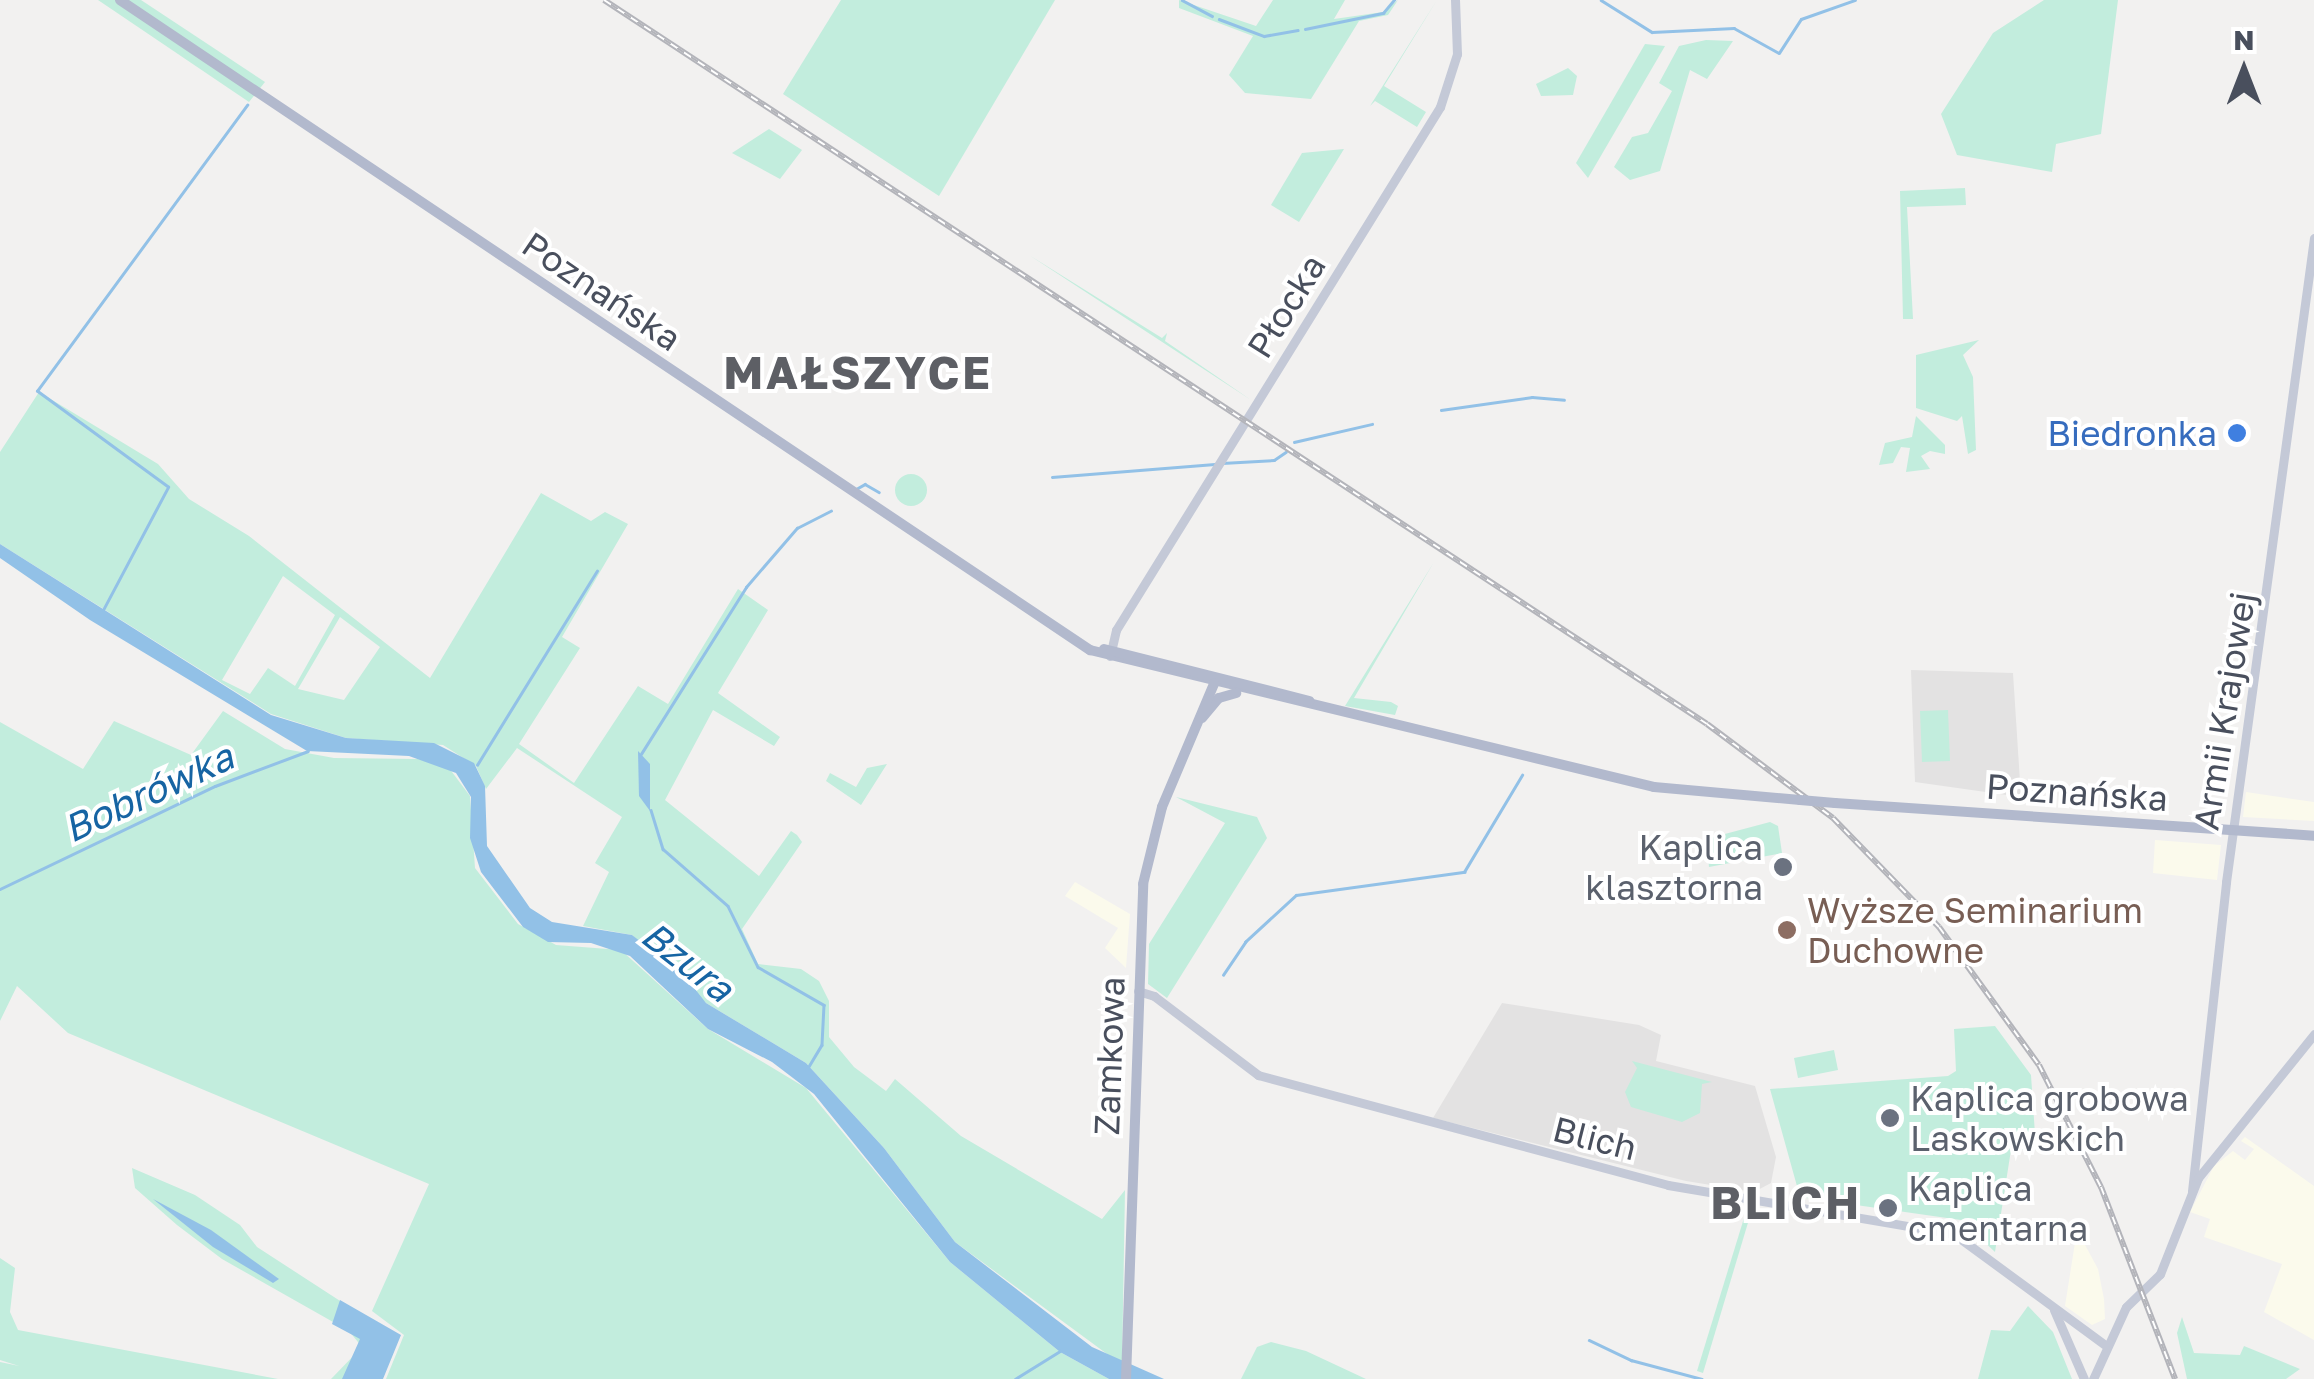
<!DOCTYPE html>
<meta charset="utf-8">
<style>
body{margin:0}
#map{position:relative;width:2314px;height:1379px;overflow:hidden;background:#f2f1f0;font-family:"Golos Text",sans-serif}
div>[style]{position:absolute}
[style*='--x']{left:calc(var(--x)*1px);top:calc(var(--y)*1px);width:calc(var(--w)*1px);rotate:calc(var(--a)*1deg)}
.commercial>*{inset:0;background:#fbfaec}
.education>*{inset:0;background:#e3e2e2}
.green>*{inset:0;background:#c2eddd}
.round{border-radius:50%}
.water>*{inset:0;background:#92c1e7}
.stream>*{height:2.5px;margin:-1.25px;padding:0 1.25px;transform-origin:1.25px;border-radius:1.25px;background:#92c1e7}
.secondary>*{height:9px;margin:-4.5px;padding:0 4.5px;transform-origin:4.5px;border-radius:4.5px;background:#c4c9d7}
.primary>*{height:10px;margin:-5px;padding:0 5px;transform-origin:5px;border-radius:5px;background:#b2b9cd}
.rail>*{height:6px;margin-top:-3px;transform-origin:0;background:repeating-linear-gradient(90deg,#fff 0 8px,#b3b4ba 0 16px);box-sizing:border-box;border-block:2px solid #b3b4ba}
.primary-bridge>*{height:10px;margin:-5px;padding:0 5px;transform-origin:5px;border-radius:5px;background:#b2b9cd}
.dots>*{width:28px;height:28px;translate:-50% -50%;box-sizing:border-box;border:5px solid #fff;border-radius:50%}
span{translate:-50% -50%;white-space:nowrap;text-align:center;line-height:1.15;-webkit-text-stroke:8px #fff;paint-order:stroke}
.street-label{font-size:35px;color:#494f5d}
.shop-label{font-size:35px;color:#366cbe}
.right{translate:-100% -50%;text-align:right}
.worship-label{font-size:35px;color:#5b616d}
.left{translate:0 -50%;text-align:left}
.education-label{font-size:35px;color:#785e54}
.water-label{font-size:38px;color:#1664a3;font-style:italic}
.district-label{font-size:45px;color:#5d5f65;font-weight:700;letter-spacing:2.5px}
.north{position:absolute;left:2194px;top:20px;width:100px;height:100px;-webkit-text-stroke:8px #fff;paint-order:stroke;rotate:0deg;font-size:28px;font-weight:700;line-height:40px;text-align:center;color:#494f5d}
.north::after{content:'';display:block;margin:auto;width:35px;height:45px;background:#494f5d;clip-path:polygon(50% 0,100% 100%,50% 72%,0 100%)}
</style>
<div id="map">
<div class="commercial">
<div style="clip-path:polygon(2246px 792px,2314px 802px,2314px 821px,2243px 817px)"></div>
<div style="clip-path:polygon(2155px 840px,2221px 845px,2217px 880px,2153px 873px)"></div>
<div style="clip-path:polygon(1075px 882px,1130px 914px,1126px 968px,1105px 948px,1118px 928px,1065px 896px)"></div>
<div style="clip-path:polygon(2245px 1137px,2314px 1186px,2314px 1340px,2264px 1312px,2282px 1264px,2204px 1237px,2210px 1219px,2190px 1212px,2214px 1166px,2233px 1151px,2245px 1160px,2254px 1149px,2241px 1141px)"></div>
<div style="clip-path:polygon(2077px 1230px,2098px 1269px,2104px 1299px,2105px 1319px,2092px 1325px,2065px 1306px)"></div>
</div>
<div class="education">
<div style="clip-path:polygon(1911px 670px,2013px 673px,2021px 797px,1915px 782px)"></div>
<div style="clip-path:polygon(1502px 1003px,1639px 1025px,1661px 1035px,1656px 1061px,1755px 1086px,1776px 1157px,1771px 1183px,1754px 1192px,1686px 1181px,1433px 1118px)"></div>
</div>
<div class="green">
<div style="clip-path:polygon(98px 0,141px 0,265px 82px,249px 102px)"></div>
<div style="clip-path:polygon(841px 0,1055px 0,939px 196px,783px 94px)"></div>
<div style="clip-path:polygon(1179px 0,1256px 26px,1273px 0,1345px 0,1334px 19px,1383px 12px,1398px 0,1388px 15px,1359px 21px,1311px 99px,1245px 93px,1229px 75px,1253px 36px,1179px 8px)"></div>
<div style="clip-path:polygon(1437px 0,1384px 86px,1426px 112px,1417px 127px,1375px 101px,1370px 106px)"></div>
<div style="clip-path:polygon(2118px 0,2101px 134px,2056px 144px,2052px 172px,1957px 155px,1941px 114px,1993px 33px,2044px 0)"></div>
<div style="clip-path:polygon(1706px 40px,1733px 41px,1707px 79px,1690px 70px,1660px 171px,1630px 180px,1614px 167px,1632px 137px,1648px 133px,1672px 91px,1659px 83px,1679px 46px)"></div>
<div style="clip-path:polygon(1645px 44px,1665px 46px,1588px 178px,1576px 163px)"></div>
<div style="clip-path:polygon(1568px 68px,1577px 76px,1573px 95px,1541px 96px,1536px 84px)"></div>
<div style="clip-path:polygon(769px 129px,802px 150px,780px 179px,732px 153px)"></div>
<div style="clip-path:polygon(1344px 149px,1299px 222px,1271px 205px,1302px 153px)"></div>
<div style="clip-path:polygon(1965px 188px,1966px 205px,1907px 207px,1913px 319px,1903px 319px,1900px 191px)"></div>
<div style="clip-path:polygon(1029px 255px,1162px 338px,1167px 333px,1165px 341px,1251px 400px)"></div>
<div style="clip-path:polygon(1979px 340px,1963px 355px,1973px 377px,1976px 450px,1968px 454px,1962px 416px,1957px 421px,1916px 408px,1916px 355px)"></div>
<div style="clip-path:polygon(evenodd,39px 392px,158px 464px,189px 499px,249px 536px,430px 678px,541px 493px,591px 521px,605px 512px,628px 524px,562px 637px,580px 648px,519px 744px,574px 783px,638px 686px,668px 704px,738px 589px,768px 610px,718px 693px,780px 737px,774px 746px,713px 710px,665px 800px,759px 876px,791px 831px,797px 835px,802px 842px,742px 929px,758px 964px,801px 969px,819px 981px,829px 1001px,829px 1037px,854px 1067px,886px 1091px,895px 1079px,961px 1136px,1102px 1219px,1125px 1190px,1122px 1365px,955px 1242px,884px 1148px,806px 1063px,706px 1003px,632px 935px,583px 926px,609px 872px,595px 863px,622px 817px,517px 748px,486px 789px,476px 766px,443px 745px,346px 738px,271px 714px,0 544px,0 452px,39px 392px,283px 576px,335px 615px,295px 686px,268px 668px,250px 694px,222px 680px,283px 576px,39px 392px,340px 617px,380px 647px,344px 700px,298px 689px,340px 617px)"></div>
<div style="clip-path:polygon(1916px 416px,1945px 445px,1945px 454px,1930px 451px,1921px 456px,1930px 469px,1906px 472px,1910px 448px,1901px 447px,1893px 463px,1879px 465px,1885px 443px,1912px 437px)"></div>
<div class="round" style="left:895px;top:474px;width:32px;height:32px"></div>
<div style="clip-path:polygon(1434px 562px,1354px 698px,1391px 702px,1398px 706px,1395px 715px,1345px 706px)"></div>
<div style="clip-path:polygon(1948px 710px,1950px 761px,1922px 762px,1920px 711px)"></div>
<div style="clip-path:polygon(223px 711px,285px 749px,334px 758px,418px 759px,449px 768px,470px 796px,475px 868px,518px 924px,556px 945px,621px 950px,708px 1029px,806px 1088px,950px 1262px,1060px 1352px,1109px 1379px,386px 1379px,404px 1335px,372px 1311px,429px 1184px,68px 1033px,17px 986px,0 1021px,0 722px,83px 769px,114px 721px,191px 755px)"></div>
<div style="clip-path:polygon(887px 764px,861px 805px,826px 781px,830px 773px,856px 787px,867px 768px)"></div>
<div style="clip-path:polygon(1176px 797px,1257px 817px,1267px 838px,1167px 998px,1148px 984px,1149px 944px,1225px 823px)"></div>
<div style="clip-path:polygon(1770px 822px,1778px 826px,1782px 853px,1709px 867px,1706px 839px)"></div>
<div style="clip-path:polygon(1995px 1026px,2031px 1075px,2036px 1149px,2011px 1150px,1995px 1252px,1961px 1220px,1800px 1197px,1770px 1089px,1948px 1076px,1956px 1071px,1954px 1029px)"></div>
<div style="clip-path:polygon(1834px 1050px,1838px 1070px,1798px 1078px,1794px 1058px)"></div>
<div style="clip-path:polygon(1632px 1061px,1712px 1082px,1702px 1084px,1700px 1113px,1682px 1122px,1631px 1107px,1625px 1092px,1637px 1068px)"></div>
<div style="clip-path:polygon(132px 1168px,195px 1195px,240px 1225px,257px 1247px,391px 1334px,380px 1379px,331px 1379px,362px 1347px,349px 1331px,222px 1259px,177px 1225px,135px 1188px)"></div>
<div style="clip-path:polygon(1748px 1205px,1753px 1206px,1703px 1373px,1697px 1371px)"></div>
<div style="clip-path:polygon(0 1258px,15px 1268px,10px 1312px,18px 1330px,278px 1379px,0 1379px,0 1362px,19px 1366px,0 1360px)"></div>
<div style="clip-path:polygon(2028px 1306px,2053px 1332px,2072px 1379px,1978px 1379px,1991px 1330px,2010px 1331px)"></div>
<div style="clip-path:polygon(2182px 1317px,2194px 1353px,2240px 1355px,2244px 1346px,2300px 1369px,2286px 1379px,2187px 1379px,2177px 1333px)"></div>
<div style="clip-path:polygon(1271px 1342px,1306px 1351px,1366px 1379px,1241px 1379px,1257px 1347px)"></div>
</div>
<div class="water">
<div style="clip-path:polygon(0 544px,271px 715px,346px 738px,434px 743px,474px 763px,485px 786px,487px 846px,530px 908px,552px 922px,632px 935px,684px 975px,706px 1003px,806px 1063px,884px 1148px,955px 1242px,1092px 1347px,1164px 1379px,1109px 1379px,1060px 1352px,950px 1262px,814px 1094px,772px 1062px,708px 1029px,630px 956px,591px 943px,548px 942px,523px 927px,481px 872px,470px 838px,471px 797px,456px 773px,409px 756px,307px 751px,90px 620px,0 558px)"></div>
<div style="clip-path:polygon(638px 751px,650px 764px,650px 811px,639px 796px)"></div>
<div style="clip-path:polygon(153px 1199px,211px 1230px,279px 1279px,273px 1283px,213px 1247px)"></div>
<div style="clip-path:polygon(340px 1300px,401px 1335px,383px 1379px,342px 1379px,360px 1339px,332px 1324px)"></div>
</div>
<div class="stream">
<div style="--x:1182;--y:0;--w:34;--a:28"></div>
<div style="--x:1601;--y:0;--w:60;--a:32.1"></div>
<div style="--x:1652;--y:32;--w:82;--a:-2.8"></div>
<div style="--x:1734;--y:28;--w:51;--a:29.1"></div>
<div style="--x:1779;--y:53;--w:40;--a:-57.1"></div>
<div style="--x:1801;--y:19;--w:57;--a:-19.4"></div>
<div style="--x:1219;--y:19;--w:48;--a:20.7"></div>
<div style="--x:1264;--y:36;--w:34;--a:-10"></div>
<div style="--x:1305;--y:29;--w:80;--a:-11.6"></div>
<div style="--x:1383;--y:13;--w:17;--a:-50"></div>
<div style="--x:1441;--y:410;--w:92;--a:-8.1"></div>
<div style="--x:1532;--y:397;--w:32;--a:5"></div>
<div style="--x:1294;--y:442;--w:80;--a:-13"></div>
<div style="--x:1222;--y:463;--w:52;--a:-3.3"></div>
<div style="--x:1274;--y:460;--w:14;--a:-34"></div>
<div style="--x:1052;--y:477;--w:163;--a:-4.6"></div>
<div style="--x:856;--y:489;--w:10;--a:-29"></div>
<div style="--x:865;--y:484;--w:16;--a:30"></div>
<div style="--x:103;--y:610;--w:139;--a:-62.1"></div>
<div style="--x:168;--y:487;--w:162;--a:-143.8"></div>
<div style="--x:37;--y:391;--w:355;--a:-53.7"></div>
<div style="--x:641;--y:754;--w:197;--a:-57.8"></div>
<div style="--x:746;--y:587;--w:78;--a:-49.2"></div>
<div style="--x:797;--y:528;--w:38;--a:-27"></div>
<div style="--x:477;--y:765;--w:228;--a:-58.3"></div>
<div style="--x:651;--y:810;--w:41;--a:72.9"></div>
<div style="--x:663;--y:849;--w:86;--a:41.2"></div>
<div style="--x:728;--y:906;--w:68;--a:63.8"></div>
<div style="--x:758;--y:967;--w:76;--a:29.9"></div>
<div style="--x:824;--y:1005;--w:40;--a:92.9"></div>
<div style="--x:822;--y:1045;--w:29;--a:121"></div>
<div style="--x:0;--y:889;--w:238;--a:-25.6"></div>
<div style="--x:215;--y:786;--w:99;--a:-20.6"></div>
<div style="--x:1223;--y:975;--w:40;--a:-56"></div>
<div style="--x:1245;--y:942;--w:69;--a:-42.7"></div>
<div style="--x:1296;--y:895;--w:170;--a:-7.8"></div>
<div style="--x:1464;--y:872;--w:113;--a:-59.1"></div>
<div style="--x:1589;--y:1340;--w:47;--a:25.5"></div>
<div style="--x:1631;--y:1360;--w:73;--a:15"></div>
<div style="--x:1015;--y:1379;--w:53;--a:-31.9"></div>
</div>
<div class="secondary">
<div style="--x:1110;--y:656;--w:27;--a:-77"></div>
<div style="--x:1116;--y:630;--w:615;--a:-58.22"></div>
<div style="--x:1440;--y:107;--w:56;--a:-72.2"></div>
<div style="--x:1457;--y:54;--w:54;--a:-92.1"></div>
<div style="--x:1138;--y:991;--w:17;--a:17"></div>
<div style="--x:1154;--y:996;--w:131;--a:37.2"></div>
<div style="--x:1258;--y:1075;--w:424;--a:15"></div>
<div style="--x:1668;--y:1185;--w:290;--a:9.7"></div>
<div style="--x:1954;--y:1234;--w:186;--a:36.3"></div>
<div style="--x:2192;--y:1191;--w:311;--a:-83.7"></div>
<div style="--x:2226;--y:882;--w:650;--a:-82.22"></div>
<div style="--x:2054;--y:1310;--w:75;--a:66.5"></div>
<div style="--x:2093;--y:1379;--w:79;--a:-65.4"></div>
<div style="--x:2126;--y:1307;--w:47;--a:-44.1"></div>
<div style="--x:2160;--y:1274;--w:103;--a:-68.4"></div>
<div style="--x:2198;--y:1178;--w:185;--a:-51.1"></div>
</div>
<div class="primary">
<div style="--x:120;--y:0;--w:1168;--a:33.83"></div>
<div style="--x:1090;--y:650;--w:580;--a:13.65"></div>
<div style="--x:1654;--y:787;--w:147;--a:5.1"></div>
<div style="--x:1104;--y:649;--w:212;--a:14.2"></div>
<div style="--x:1202;--y:718;--w:26;--a:-50"></div>
<div style="--x:1219;--y:698;--w:18;--a:-16"></div>
<div style="--x:1835;--y:803;--w:480;--a:3.9"></div>
<div style="--x:1126;--y:1379;--w:495;--a:-88"></div>
<div style="--x:1143;--y:884;--w:79;--a:-76.1"></div>
<div style="--x:1162;--y:807;--w:134;--a:-67.1"></div>
</div>
<div class="rail">
<div style="--x:604;--y:0;--w:1319;--a:33.28"></div>
<div style="--x:1707;--y:724;--w:157;--a:36.7"></div>
<div style="--x:1833;--y:818;--w:152;--a:45.8"></div>
<div style="--x:1939;--y:927;--w:170;--a:54.1"></div>
<div style="--x:2039;--y:1065;--w:137;--a:63.1"></div>
<div style="--x:2101;--y:1187;--w:206;--a:68.9"></div>
</div>
<div class="primary-bridge">
<div style="--x:1800;--y:800;--w:35;--a:5"></div>
</div>
<div class="dots">
<div style="left:2237px;top:433px;background:#3f7fe0"></div>
<div style="left:1783px;top:867px;background:#6b7280"></div>
<div style="left:1787px;top:930px;background:#8d6e63"></div>
<div style="left:1890px;top:1118px;background:#6b7280"></div>
<div style="left:1888px;top:1208px;background:#6b7280"></div>
</div>
<div class="street-label">
<span style="left:602px;top:291px;rotate:34deg">Poznańska</span>
<span style="left:1286px;top:306px;rotate:-58deg">Płocka</span>
<span style="left:2224px;top:711px;rotate:-81deg">Armii Krajowej</span>
<span style="left:2077px;top:792px;rotate:4deg">Poznańska</span>
<span style="left:1109px;top:1056px;rotate:-88deg">Zamkowa</span>
<span style="left:1595px;top:1138px;rotate:14deg">Blich</span>
</div>
<div class="shop-label">
<span class="right" style="left:2217px;top:433px">Biedronka</span>
</div>
<div class="worship-label">
<span class="right" style="left:1763px;top:867px">Kaplica<br>klasztorna</span>
<span class="left" style="left:1910px;top:1118px">Kaplica grobowa<br>Laskowskich</span>
<span class="left" style="left:1908px;top:1208px">Kaplica<br>cmentarna</span>
</div>
<div class="education-label">
<span class="left" style="left:1807px;top:930px">Wyższe Seminarium<br>Duchowne</span>
</div>
<div class="water-label">
<span style="left:148px;top:792px;rotate:-25deg">Bobrówka</span>
<span style="left:688px;top:961px;rotate:38deg">Bzura</span>
</div>
<div class="district-label">
<span style="left:858px;top:373px">MAŁSZYCE</span>
<span style="left:1786px;top:1203px">BLICH</span>
</div>
<div class="north">N</div>
</div>
